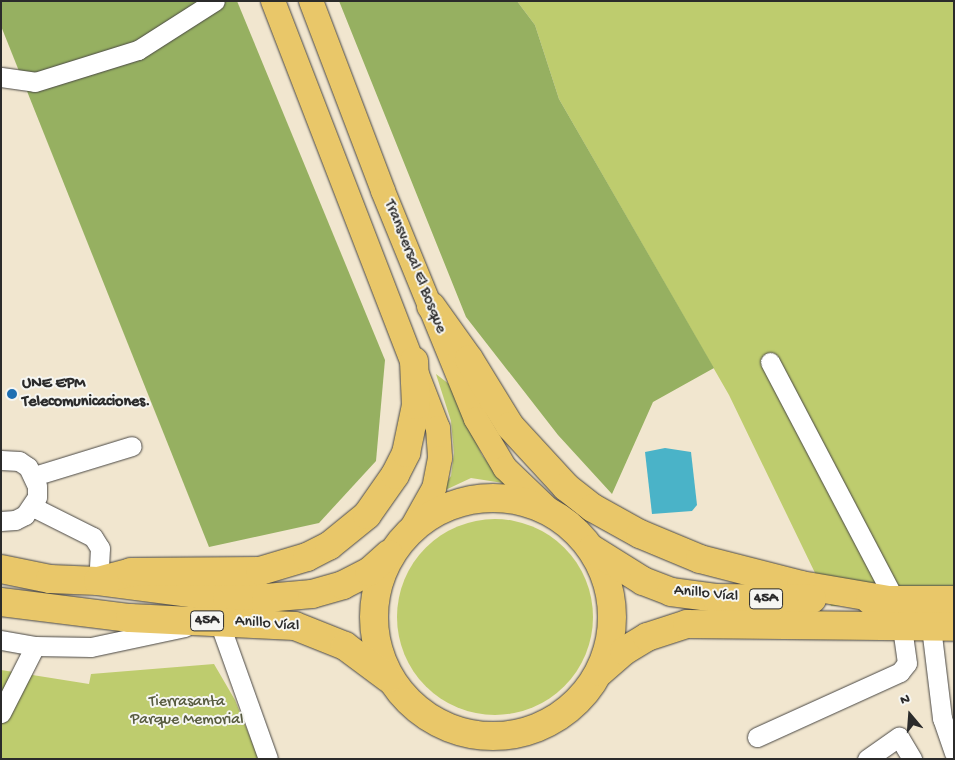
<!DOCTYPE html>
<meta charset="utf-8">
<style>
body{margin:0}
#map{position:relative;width:955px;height:760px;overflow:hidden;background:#f1e6cf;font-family:"Gochi Hand",sans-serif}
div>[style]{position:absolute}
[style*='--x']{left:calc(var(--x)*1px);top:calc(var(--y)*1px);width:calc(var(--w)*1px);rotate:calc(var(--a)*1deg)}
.green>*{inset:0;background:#becc6e}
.round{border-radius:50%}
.forest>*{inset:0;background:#96b061}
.water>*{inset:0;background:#4ab3c8}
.roads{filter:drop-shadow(0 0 1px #494744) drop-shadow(0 0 1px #494744)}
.minor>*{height:19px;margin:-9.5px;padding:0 9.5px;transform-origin:9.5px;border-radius:9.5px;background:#fff}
.major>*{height:24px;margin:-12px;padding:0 12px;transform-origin:12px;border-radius:12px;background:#e9c769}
.highway>*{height:28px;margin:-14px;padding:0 14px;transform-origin:14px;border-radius:14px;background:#e9c769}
.highway>.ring{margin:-14px;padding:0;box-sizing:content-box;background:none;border:28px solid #e9c769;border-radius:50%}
.dots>*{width:14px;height:14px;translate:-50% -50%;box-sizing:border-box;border:2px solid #f6f6f2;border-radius:50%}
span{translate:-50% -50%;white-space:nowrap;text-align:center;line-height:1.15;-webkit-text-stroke:4px #f6f6f2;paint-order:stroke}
.shield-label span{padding:1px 4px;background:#f6f6f2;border:1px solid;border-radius:4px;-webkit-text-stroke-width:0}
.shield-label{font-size:15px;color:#2b2b2b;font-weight:700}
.street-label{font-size:16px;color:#2b2b2b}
.poi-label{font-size:16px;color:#2b2b2b;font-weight:700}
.left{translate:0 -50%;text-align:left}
.park-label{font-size:16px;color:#575b3f}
.frame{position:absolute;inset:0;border:2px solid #2b2b2b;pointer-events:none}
.north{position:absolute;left:885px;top:690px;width:50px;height:50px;-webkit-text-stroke:4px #f6f6f2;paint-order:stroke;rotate:342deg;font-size:14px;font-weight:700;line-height:20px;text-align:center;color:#2b2b2b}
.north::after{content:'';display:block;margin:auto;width:18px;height:22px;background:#2b2b2b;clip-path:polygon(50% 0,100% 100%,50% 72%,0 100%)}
</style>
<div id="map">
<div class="green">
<div style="clip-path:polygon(517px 1px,954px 1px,954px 605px,831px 606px,729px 395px,559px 99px,535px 25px)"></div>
<div style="clip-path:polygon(436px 374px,449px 384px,482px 455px,503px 483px,471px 478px,439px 493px,451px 476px,454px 453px,451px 421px)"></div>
<div class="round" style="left:397px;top:519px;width:196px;height:196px"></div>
<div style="clip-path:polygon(214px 664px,235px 700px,259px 759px,1px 759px,1px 670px,89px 684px,91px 674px)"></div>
</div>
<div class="forest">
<div style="clip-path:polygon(1px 1px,237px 1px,385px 360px,376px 461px,319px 523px,209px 547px,1px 26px)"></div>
<div style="clip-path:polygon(339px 1px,517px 1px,535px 25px,559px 99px,714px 368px,653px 402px,612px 494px,558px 435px,466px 317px)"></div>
</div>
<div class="water">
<div style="clip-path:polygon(665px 448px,691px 452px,697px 505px,692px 511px,652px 514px,645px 452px)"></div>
</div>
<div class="roads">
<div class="minor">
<div style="--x:1;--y:77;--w:34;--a:8"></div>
<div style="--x:35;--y:82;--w:108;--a:-17.3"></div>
<div style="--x:138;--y:50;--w:91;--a:-32.5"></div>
<div style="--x:770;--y:362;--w:269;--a:62.3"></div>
<div style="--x:1;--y:460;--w:18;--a:3"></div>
<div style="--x:19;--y:461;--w:11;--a:34"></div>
<div style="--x:28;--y:467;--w:21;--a:65"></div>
<div style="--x:37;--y:486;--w:11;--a:90"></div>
<div style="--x:37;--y:497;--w:22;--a:124"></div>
<div style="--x:25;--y:515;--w:11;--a:153"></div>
<div style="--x:15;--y:520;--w:14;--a:176"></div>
<div style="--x:34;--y:476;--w:102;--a:-17"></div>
<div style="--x:33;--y:507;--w:67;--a:26.6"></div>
<div style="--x:93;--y:537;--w:13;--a:58"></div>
<div style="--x:100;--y:548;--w:33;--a:93"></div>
<div style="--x:219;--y:622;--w:145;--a:70.3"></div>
<div style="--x:931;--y:627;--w:92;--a:83.1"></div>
<div style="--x:942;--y:718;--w:37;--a:71"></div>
<div style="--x:1;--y:640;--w:35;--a:10"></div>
<div style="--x:35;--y:646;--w:56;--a:1"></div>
<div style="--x:91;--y:647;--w:96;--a:-12"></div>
<div style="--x:1;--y:713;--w:75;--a:-63.1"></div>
<div style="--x:757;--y:737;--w:157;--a:-24.4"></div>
<div style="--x:900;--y:672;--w:11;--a:-52"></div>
<div style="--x:907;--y:663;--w:36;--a:-98"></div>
<div style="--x:867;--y:759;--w:39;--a:-35"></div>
<div style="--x:899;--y:737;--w:26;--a:59"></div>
</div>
<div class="major">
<div style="--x:273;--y:1;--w:458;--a:68.9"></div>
<div style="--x:438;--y:428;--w:30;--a:86"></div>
<div style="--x:440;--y:458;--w:31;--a:101"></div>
<div style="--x:434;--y:488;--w:49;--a:119.2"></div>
<div style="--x:311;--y:1;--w:203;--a:69.2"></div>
<div style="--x:383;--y:191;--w:246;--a:67.8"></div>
<div style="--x:476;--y:419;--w:57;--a:59.4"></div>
<div style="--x:505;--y:468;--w:64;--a:43.7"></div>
</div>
<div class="highway">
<div style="--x:431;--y:306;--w:65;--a:54.4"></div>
<div style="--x:469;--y:359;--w:79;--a:58.5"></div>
<div style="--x:510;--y:426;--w:83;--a:47.4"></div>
<div style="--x:566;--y:487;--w:34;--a:38"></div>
<div style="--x:593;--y:508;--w:54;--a:29"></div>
<div style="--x:640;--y:534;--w:65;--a:22.6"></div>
<div style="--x:700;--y:559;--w:104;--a:14.4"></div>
<div style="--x:801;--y:585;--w:89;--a:9.7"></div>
<div class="ring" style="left:374px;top:498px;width:210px;height:210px"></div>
<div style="--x:592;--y:549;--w:60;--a:32.1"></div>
<div style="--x:643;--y:581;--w:30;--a:21"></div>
<div style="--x:671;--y:592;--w:45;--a:7.6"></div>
<div style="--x:716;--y:598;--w:96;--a:0.6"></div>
<div style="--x:1;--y:569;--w:50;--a:11.5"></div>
<div style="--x:50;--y:579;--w:48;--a:2.4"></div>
<div style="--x:98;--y:581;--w:130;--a:7.5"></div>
<div style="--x:227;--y:598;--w:39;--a:0"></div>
<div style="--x:266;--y:598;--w:46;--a:-5"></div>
<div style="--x:312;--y:594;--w:32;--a:-16"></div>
<div style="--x:343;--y:585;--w:29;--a:-27"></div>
<div style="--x:369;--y:572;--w:27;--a:-42"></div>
<div style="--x:98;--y:581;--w:34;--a:-15"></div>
<div style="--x:131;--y:572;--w:129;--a:-0.4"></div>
<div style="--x:260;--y:571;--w:49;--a:-16.6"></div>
<div style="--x:307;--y:557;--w:25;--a:-27"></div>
<div style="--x:329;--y:546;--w:49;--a:-39.2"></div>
<div style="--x:367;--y:515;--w:49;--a:-55"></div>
<div style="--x:395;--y:475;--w:25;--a:-63"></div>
<div style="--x:406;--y:453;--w:49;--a:-78.2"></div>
<div style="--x:416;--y:405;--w:44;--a:-92.6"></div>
<div style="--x:870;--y:600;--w:84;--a:0"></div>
<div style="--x:1;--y:602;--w:130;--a:7.1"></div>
<div style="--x:130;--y:618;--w:165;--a:2.8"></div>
<div style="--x:295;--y:626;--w:54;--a:21.8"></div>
<div style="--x:345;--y:646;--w:54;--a:36.7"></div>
<div style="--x:600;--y:672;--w:32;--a:-41"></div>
<div style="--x:624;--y:651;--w:27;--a:-31"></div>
<div style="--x:647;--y:637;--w:42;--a:-18"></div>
<div style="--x:687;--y:624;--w:267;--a:0.6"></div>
</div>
</div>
<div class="dots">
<div style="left:12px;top:394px;background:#1f6fb2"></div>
</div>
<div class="shield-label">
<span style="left:766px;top:599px">45A</span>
<span style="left:207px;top:621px">45A</span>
</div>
<div class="street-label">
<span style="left:414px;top:267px;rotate:68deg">Transversal El Bosque</span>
<span style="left:706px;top:595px;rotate:6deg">Anillo Víal</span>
<span style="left:267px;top:625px;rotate:5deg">Anillo Víal</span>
</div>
<div class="poi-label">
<span class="left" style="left:22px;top:394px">UNE EPM<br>Telecomunicaciones.</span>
</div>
<div class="park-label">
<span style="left:187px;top:712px">Tierrasanta<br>Parque Memorial</span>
</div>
<div class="frame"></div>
<div class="north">N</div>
</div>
